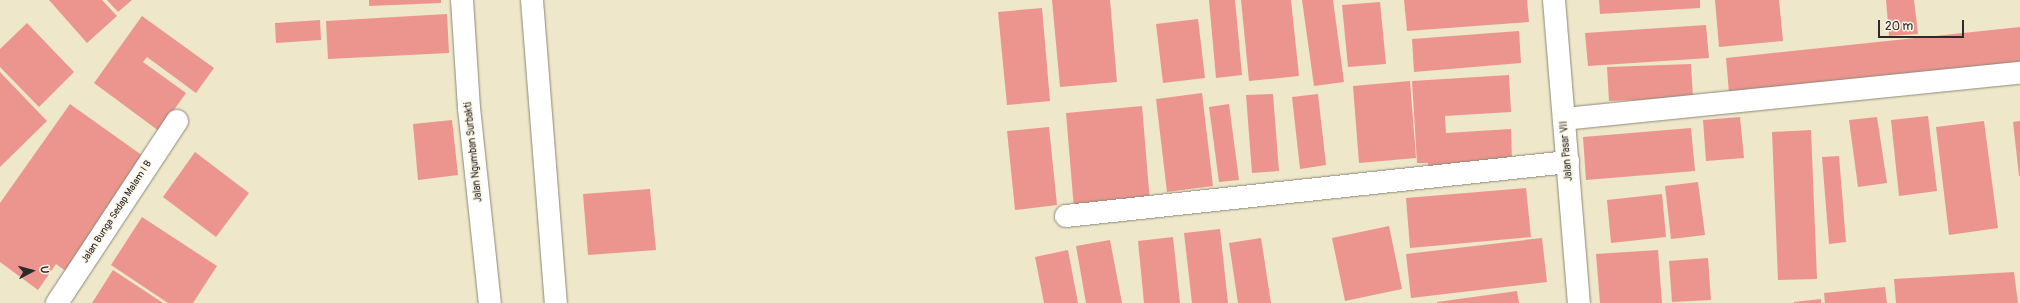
<!DOCTYPE html>
<style>
body{margin:0}
#map{position:relative;width:2020px;height:303px;overflow:hidden;background:#eee7ca;font-family:Pangolin,sans-serif}
div>[style]{position:absolute}
[style*='--x']{left:calc(var(--x)*1px);top:calc(var(--y)*1px);width:calc(var(--w)*1px);rotate:calc(var(--a)*1deg)}
.building>*{inset:0;background:#ec958e}
.roads{filter:drop-shadow(0 0 1px #8c897a) drop-shadow(0 0 1px #8c897a)}
.minor>*{height:22px;margin:-11px;padding:0 11px;transform-origin:11px;border-radius:11px;background:#fff}
.highway>*{height:22px;margin:-11px;padding:0 11px;transform-origin:11px;border-radius:11px;background:#fff}
span{translate:-50% -50%;white-space:nowrap;text-align:center;line-height:1.15;-webkit-text-stroke:3px #fcf5e5;paint-order:stroke}
.street-label{font-size:10px;color:#2b2b2b}
.north{position:absolute;left:12px;top:251px;width:40px;height:40px;-webkit-text-stroke:3px #fcf5e5;paint-order:stroke;rotate:84deg;font-size:11px;font-weight:700;line-height:16px;text-align:center;color:#2b2b2b}
.north::after{content:'';display:block;margin:auto;width:14px;height:18px;background:#2b2b2b;clip-path:polygon(50% 0,100% 100%,50% 72%,0 100%)}
.scale{position:absolute;left:1878px;top:20px;width:86px;height:18px;box-sizing:border-box;border:2px solid #2b2b2b;border-top:0;padding-left:5px;font-size:12px;line-height:14px;white-space:nowrap;color:#2b2b2b;-webkit-text-stroke:3px #fcf5e5;paint-order:stroke}
</style>
<div id="map">
<div class="building">
<div style="clip-path:polygon(49px 0,102px 0,117px 16px,87px 43px)"></div>
<div style="clip-path:polygon(107px 0,132px 0,118px 12px)"></div>
<div style="clip-path:polygon(369px 0,441px 0,441px 3px,369px 6px)"></div>
<div style="clip-path:polygon(1052px 0,1110px 0,1117px 82px,1060px 87px)"></div>
<div style="clip-path:polygon(1209px 0,1235px 0,1242px 75px,1216px 78px)"></div>
<div style="clip-path:polygon(1241px 0,1291px 0,1299px 76px,1249px 81px)"></div>
<div style="clip-path:polygon(1302px 0,1333px 0,1344px 82px,1314px 86px)"></div>
<div style="clip-path:polygon(1404px 0,1527px 0,1529px 22px,1407px 31px)"></div>
<div style="clip-path:polygon(1599px 0,1700px 0,1700px 8px,1600px 14px)"></div>
<div style="clip-path:polygon(1715px 0,1779px 0,1783px 41px,1719px 47px)"></div>
<div style="clip-path:polygon(1886px 0,1914px 0,1918px 34px,1889px 36px)"></div>
<div style="clip-path:polygon(1380px 2px,1386px 64px,1348px 67px,1342px 5px)"></div>
<div style="clip-path:polygon(1042px 8px,1050px 101px,1007px 105px,998px 12px)"></div>
<div style="clip-path:polygon(447px 14px,449px 53px,328px 59px,326px 21px)"></div>
<div style="clip-path:polygon(142px 16px,214px 68px,196px 93px,147px 57px,143px 62px,186px 93px,159px 131px,94px 83px)"></div>
<div style="clip-path:polygon(1198px 19px,1205px 78px,1163px 83px,1156px 24px)"></div>
<div style="clip-path:polygon(320px 20px,321px 40px,276px 43px,275px 23px)"></div>
<div style="clip-path:polygon(27px 23px,74px 72px,39px 107px,0 67px,0 49px)"></div>
<div style="clip-path:polygon(1706px 25px,1709px 58px,1588px 66px,1585px 33px)"></div>
<div style="clip-path:polygon(2020px 27px,2020px 62px,1729px 93px,1726px 58px)"></div>
<div style="clip-path:polygon(1519px 31px,1521px 63px,1414px 72px,1412px 39px)"></div>
<div style="clip-path:polygon(1691px 64px,1693px 98px,1609px 101px,1607px 67px)"></div>
<div style="clip-path:polygon(0 72px,47px 121px,0 167px)"></div>
<div style="clip-path:polygon(1509px 75px,1511px 112px,1445px 116px,1446px 133px,1511px 129px,1512px 162px,1428px 167px,1428px 163px,1417px 163px,1412px 81px)"></div>
<div style="clip-path:polygon(1410px 81px,1416px 158px,1359px 163px,1353px 86px)"></div>
<div style="clip-path:polygon(1202px 93px,1213px 186px,1167px 192px,1156px 99px)"></div>
<div style="clip-path:polygon(1273px 94px,1279px 171px,1252px 173px,1246px 95px)"></div>
<div style="clip-path:polygon(1318px 94px,1326px 165px,1300px 169px,1292px 97px)"></div>
<div style="clip-path:polygon(70px 104px,150px 161px,70px 274px,56px 264px,38px 290px,0 262px,0 203px)"></div>
<div style="clip-path:polygon(1229px 104px,1239px 180px,1219px 182px,1209px 107px)"></div>
<div style="clip-path:polygon(1142px 106px,1150px 202px,1074px 209px,1066px 113px)"></div>
<div style="clip-path:polygon(1928px 116px,1937px 191px,1899px 196px,1891px 120px)"></div>
<div style="clip-path:polygon(1740px 117px,1744px 158px,1706px 161px,1703px 120px)"></div>
<div style="clip-path:polygon(1877px 117px,1887px 183px,1858px 187px,1849px 120px)"></div>
<div style="clip-path:polygon(452px 120px,458px 175px,418px 180px,413px 124px)"></div>
<div style="clip-path:polygon(1984px 121px,1998px 228px,1949px 235px,1936px 127px)"></div>
<div style="clip-path:polygon(2020px 121px,2020px 176px,2019px 176px,2013px 122px)"></div>
<div style="clip-path:polygon(1049px 127px,1057px 205px,1015px 210px,1007px 131px)"></div>
<div style="clip-path:polygon(1691px 128px,1695px 171px,1586px 180px,1583px 137px)"></div>
<div style="clip-path:polygon(1811px 130px,1817px 279px,1778px 280px,1772px 132px)"></div>
<div style="clip-path:polygon(195px 152px,249px 193px,216px 237px,163px 197px)"></div>
<div style="clip-path:polygon(1839px 156px,1846px 242px,1829px 244px,1822px 157px)"></div>
<div style="clip-path:polygon(1698px 182px,1705px 235px,1671px 239px,1665px 186px)"></div>
<div style="clip-path:polygon(1526px 188px,1531px 237px,1410px 248px,1406px 198px)"></div>
<div style="clip-path:polygon(650px 189px,656px 250px,588px 255px,583px 194px)"></div>
<div style="clip-path:polygon(1662px 194px,1666px 237px,1611px 243px,1607px 200px)"></div>
<div style="clip-path:polygon(142px 217px,217px 266px,193px 303px,168px 303px,111px 265px)"></div>
<div style="clip-path:polygon(1389px 226px,1402px 289px,1345px 301px,1332px 238px)"></div>
<div style="clip-path:polygon(1220px 229px,1228px 303px,1192px 303px,1184px 233px)"></div>
<div style="clip-path:polygon(1173px 237px,1180px 303px,1144px 303px,1138px 241px)"></div>
<div style="clip-path:polygon(1261px 238px,1271px 303px,1238px 303px,1229px 243px)"></div>
<div style="clip-path:polygon(1542px 238px,1547px 282px,1411px 298px,1406px 254px)"></div>
<div style="clip-path:polygon(1110px 240px,1122px 303px,1086px 303px,1076px 246px)"></div>
<div style="clip-path:polygon(1068px 250px,1078px 303px,1044px 303px,1035px 257px)"></div>
<div style="clip-path:polygon(1658px 250px,1662px 303px,1600px 303px,1596px 254px)"></div>
<div style="clip-path:polygon(1708px 258px,1711px 300px,1672px 302px,1669px 261px)"></div>
<div style="clip-path:polygon(113px 270px,163px 303px,92px 303px)"></div>
<div style="clip-path:polygon(2014px 272px,2018px 303px,1896px 303px,1894px 279px)"></div>
<div style="clip-path:polygon(1885px 287px,1887px 303px,1825px 303px,1824px 293px)"></div>
<div style="clip-path:polygon(1517px 291px,1519px 303px,1437px 303px,1437px 302px)"></div>
<div style="clip-path:polygon(1821px 299px,1821px 303px,1794px 303px,1794px 302px)"></div>
</div>
<div class="roads">
<div class="minor">
<div style="--x:1554;--y:0;--w:304;--a:85.3"></div>
<div style="--x:1564;--y:119;--w:458;--a:-5.8"></div>
<div style="--x:1066;--y:216;--w:505;--a:-6.14"></div>
<div style="--x:57;--y:303;--w:218;--a:-56.6"></div>
</div>
<div class="highway">
<div style="--x:462;--y:0;--w:108;--a:86.3"></div>
<div style="--x:469;--y:108;--w:196;--a:83.9"></div>
<div style="--x:532;--y:0;--w:304;--a:85.5"></div>
</div>
</div>
<div class="street-label">
<span style="left:1567px;top:151px;rotate:-95deg">Jalan Pasar VII</span>
<span style="left:474px;top:152px;rotate:-96deg">Jalan Ngumban Surbakti</span>
<span style="left:117px;top:212px;rotate:-57deg">Jalan Bunga Sedap Malam I B</span>
</div>
<div class="north">U</div>
<div class="scale">20 m</div>
</div>
